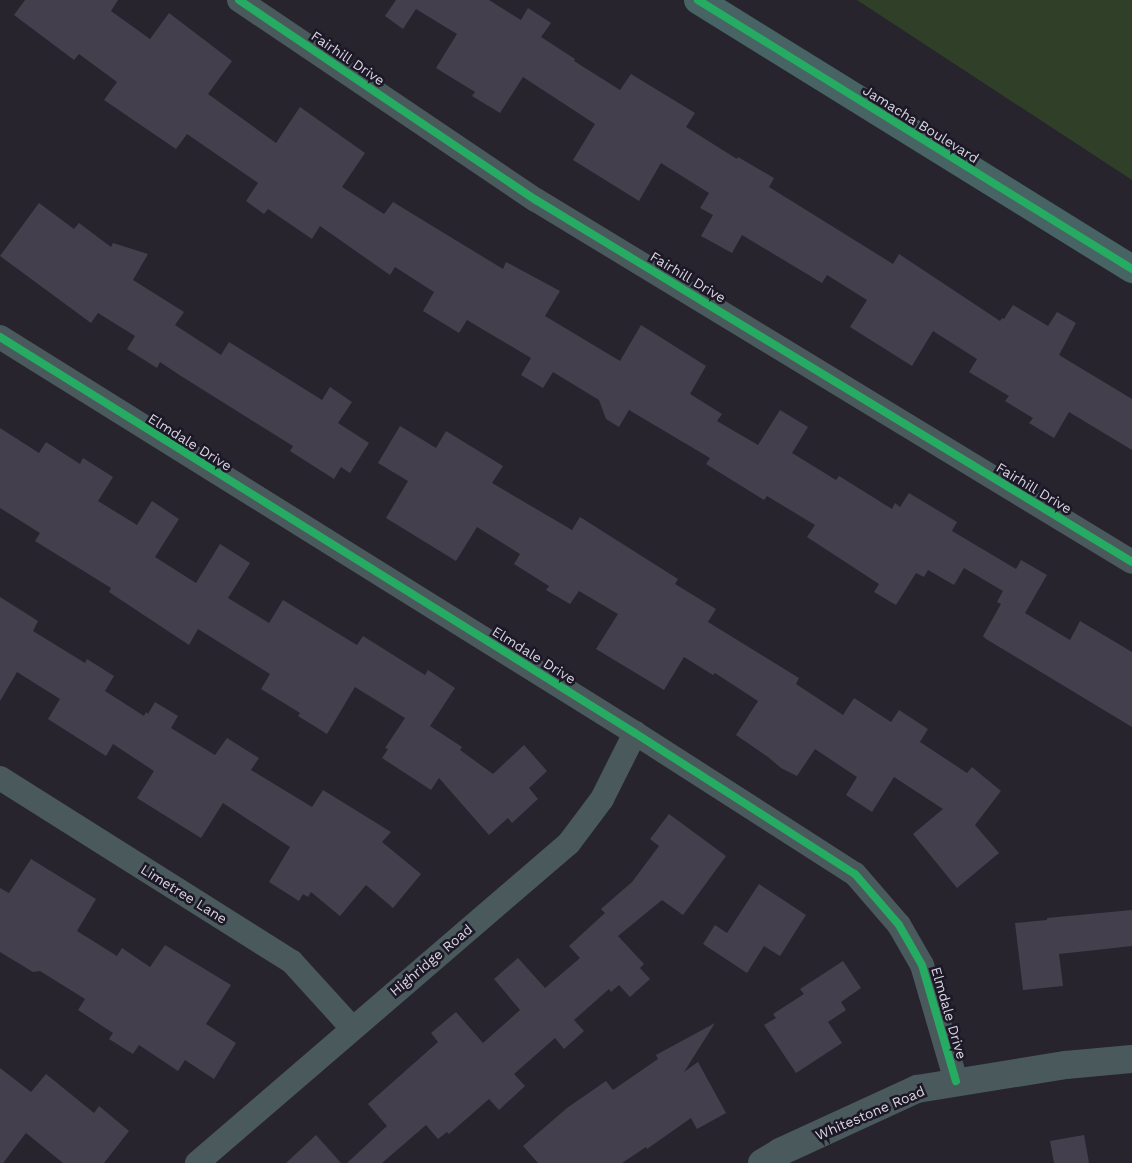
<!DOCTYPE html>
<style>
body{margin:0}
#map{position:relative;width:1132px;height:1163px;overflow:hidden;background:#27242e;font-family:"Work Sans",sans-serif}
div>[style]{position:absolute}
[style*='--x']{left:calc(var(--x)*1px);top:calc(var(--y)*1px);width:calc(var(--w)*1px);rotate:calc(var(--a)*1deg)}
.green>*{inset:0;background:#304028}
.building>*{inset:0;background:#443f4d}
.minor>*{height:24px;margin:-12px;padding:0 12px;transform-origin:12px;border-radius:12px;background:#4a5a5c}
.tertiary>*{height:28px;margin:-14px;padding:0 14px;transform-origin:14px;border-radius:14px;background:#4a5a5c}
.primary>*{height:28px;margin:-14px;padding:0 14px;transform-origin:14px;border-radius:14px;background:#476364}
.cycleway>*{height:8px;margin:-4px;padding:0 4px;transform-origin:4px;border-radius:4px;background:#26ab63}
span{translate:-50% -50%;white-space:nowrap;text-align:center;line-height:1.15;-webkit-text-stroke:5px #1d1827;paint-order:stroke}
.street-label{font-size:14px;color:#d8d5df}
</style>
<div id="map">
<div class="green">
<div style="clip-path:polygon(857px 0,1132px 0,1132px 180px)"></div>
</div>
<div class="building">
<div style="clip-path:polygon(25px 0,118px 0,111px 11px,150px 39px,169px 13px,232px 61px,208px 94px,276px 143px,300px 107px,365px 153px,342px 187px,384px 214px,393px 202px,503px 269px,506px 262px,560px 291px,545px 316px,620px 361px,641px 325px,706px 366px,690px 394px,722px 414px,717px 421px,758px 445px,780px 410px,808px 427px,792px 453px,836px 480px,839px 476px,892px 509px,895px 503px,900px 507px,909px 493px,957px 522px,952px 531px,1016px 569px,1021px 560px,1047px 575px,1025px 613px,1070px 640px,1080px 621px,1132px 652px,1132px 727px,986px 639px,983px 636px,1001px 604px,997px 602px,1003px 591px,964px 568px,954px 585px,928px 570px,924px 577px,916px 573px,896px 605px,874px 592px,879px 584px,807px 537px,815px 525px,767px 496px,764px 500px,706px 464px,710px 458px,629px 410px,619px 427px,606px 419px,599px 400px,553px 372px,543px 388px,521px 375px,531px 358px,467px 320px,459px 333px,423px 311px,434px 292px,395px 267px,390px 275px,320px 226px,312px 239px,268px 209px,264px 214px,246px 201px,258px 183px,187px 134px,176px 149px,104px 100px,117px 82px,79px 54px,74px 60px,14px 15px)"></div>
<div style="clip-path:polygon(396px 0,489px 0,521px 20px,528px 8px,551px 23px,541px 37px,575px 59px,574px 61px,620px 90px,631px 74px,695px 113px,686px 127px,737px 159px,738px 157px,774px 178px,769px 187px,893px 264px,899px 254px,1000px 321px,1002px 318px,1004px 319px,1013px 305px,1048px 326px,1057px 312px,1076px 323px,1059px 355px,1132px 399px,1132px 450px,1069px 412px,1054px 438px,1029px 423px,1033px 418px,1005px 401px,1009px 396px,969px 372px,977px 359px,933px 331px,912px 366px,850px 327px,867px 300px,827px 275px,822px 283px,742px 235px,732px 253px,701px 236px,713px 215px,700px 208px,709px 193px,661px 163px,639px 201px,573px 160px,595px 124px,523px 77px,500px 113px,472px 96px,475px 92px,436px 68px,457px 34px,416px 9px,403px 29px,385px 16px)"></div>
<div style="clip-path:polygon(39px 203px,74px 229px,79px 223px,111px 247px,113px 243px,148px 254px,133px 280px,184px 312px,175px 325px,221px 355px,229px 342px,322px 400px,330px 387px,352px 402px,338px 423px,369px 443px,350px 473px,341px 467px,334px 479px,290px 451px,293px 446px,181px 376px,160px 362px,157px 368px,127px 349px,135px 336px,98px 313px,91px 323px,0 256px)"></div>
<div style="clip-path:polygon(400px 426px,436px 448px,446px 431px,503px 466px,492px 483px,572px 530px,580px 517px,678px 579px,675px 584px,716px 609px,708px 622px,799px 678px,796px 684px,843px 715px,854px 698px,891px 722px,899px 710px,928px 729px,920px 742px,967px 773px,972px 767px,1001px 791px,975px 825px,999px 853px,957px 888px,913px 834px,943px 809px,894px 777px,872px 812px,846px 795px,857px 777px,815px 749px,797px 776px,781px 768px,768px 757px,736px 735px,758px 701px,715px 673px,713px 675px,684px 657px,664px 690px,596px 649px,618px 614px,579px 591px,570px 604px,546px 590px,549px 586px,514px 564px,520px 554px,477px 527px,456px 561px,386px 518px,408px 481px,378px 463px)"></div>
<div style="clip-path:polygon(0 428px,39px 453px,46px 442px,80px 464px,83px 458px,113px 477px,98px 501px,137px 525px,152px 501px,179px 519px,155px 557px,196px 583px,220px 544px,250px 563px,228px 598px,269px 623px,283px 600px,357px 645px,363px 636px,425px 675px,428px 670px,455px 688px,430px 726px,462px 747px,460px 750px,493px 774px,524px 745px,547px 771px,529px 788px,538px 799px,512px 823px,508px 818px,489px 835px,439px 778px,431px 790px,382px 758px,388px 749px,385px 748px,405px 718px,355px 687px,327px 734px,298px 716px,300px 713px,261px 689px,270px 674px,198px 629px,189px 645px,109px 592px,111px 588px,35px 541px,40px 533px,0 508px)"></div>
<div style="clip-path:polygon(0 597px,38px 621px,33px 631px,85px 663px,87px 659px,114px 676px,105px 691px,144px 716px,146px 712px,148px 714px,155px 702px,178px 716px,171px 728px,215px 755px,227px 738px,259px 758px,251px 770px,312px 807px,323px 790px,391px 832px,382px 842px,421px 874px,393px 908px,366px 885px,340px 916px,311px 892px,308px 897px,303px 894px,299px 901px,269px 882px,290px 847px,223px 803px,201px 838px,137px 798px,154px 771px,113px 744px,106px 756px,48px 719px,60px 699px,17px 672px,0 701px)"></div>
<div style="clip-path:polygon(669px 814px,726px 856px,683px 915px,662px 900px,618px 936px,644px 964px,640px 968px,650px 979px,630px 997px,619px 985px,611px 992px,609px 989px,574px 1020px,584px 1031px,564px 1049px,555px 1038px,514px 1074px,525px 1086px,499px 1110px,489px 1099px,449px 1134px,447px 1132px,438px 1139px,426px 1125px,382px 1163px,347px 1163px,387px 1126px,368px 1104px,438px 1042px,431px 1033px,456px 1012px,483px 1043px,520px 1010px,494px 979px,518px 958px,545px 988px,580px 958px,569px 946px,605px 913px,601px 909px,632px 882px,659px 846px,650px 839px)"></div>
<div style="clip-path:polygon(31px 859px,96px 899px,77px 931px,117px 956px,122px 948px,150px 967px,165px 945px,231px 985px,206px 1024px,236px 1043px,214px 1079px,185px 1060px,178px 1071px,139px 1045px,133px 1054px,109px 1039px,113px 1033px,78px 1010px,85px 999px,40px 971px,33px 972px,0 952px,0 888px,9px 893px)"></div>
<div style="clip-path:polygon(759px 884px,806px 915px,780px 956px,764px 946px,747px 973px,703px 944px,715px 925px,727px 933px)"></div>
<div style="clip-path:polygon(1132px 910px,1132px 946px,1059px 954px,1063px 986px,1023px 990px,1015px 923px,1047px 920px,1047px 918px)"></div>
<div style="clip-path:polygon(843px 961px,861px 988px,841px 1002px,846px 1010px,828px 1022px,842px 1043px,796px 1073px,764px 1025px,776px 1018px,773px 1014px,804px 994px,800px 989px)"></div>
<div style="clip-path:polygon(715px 1023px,684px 1072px,698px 1062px,726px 1113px,697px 1129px,691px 1118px,647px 1149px,646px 1147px,622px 1163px,538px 1163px,523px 1146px,567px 1108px,606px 1081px,613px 1090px,658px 1059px,656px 1055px)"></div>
<div style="clip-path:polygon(0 1068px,31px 1092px,46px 1074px,94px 1113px,99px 1106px,129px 1131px,104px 1163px,63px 1163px,26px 1133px,3px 1163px,0 1163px)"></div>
<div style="clip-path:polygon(316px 1135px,341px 1163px,286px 1163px)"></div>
<div style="clip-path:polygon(1084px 1135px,1089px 1163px,1054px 1163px,1050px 1141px)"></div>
</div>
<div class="minor">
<div style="--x:239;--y:0;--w:358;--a:34"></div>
<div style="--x:536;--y:200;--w:697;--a:31.27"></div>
<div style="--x:0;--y:337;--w:748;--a:31.95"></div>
<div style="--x:635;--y:733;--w:261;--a:32.7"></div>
<div style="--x:855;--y:874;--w:67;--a:49.2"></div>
<div style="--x:899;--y:925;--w:46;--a:60.1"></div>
<div style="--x:922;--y:965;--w:121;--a:73.7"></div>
<div style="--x:0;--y:778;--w:345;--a:32.2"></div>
<div style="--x:292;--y:962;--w:89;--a:47.7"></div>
<div style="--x:197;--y:1163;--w:491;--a:-40.7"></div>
<div style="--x:569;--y:843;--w:55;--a:-53.1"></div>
<div style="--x:602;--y:799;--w:74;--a:-63.4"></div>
</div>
<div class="tertiary">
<div style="--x:762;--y:1163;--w:21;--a:-31"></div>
<div style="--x:780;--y:1152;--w:151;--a:-24.7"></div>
<div style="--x:917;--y:1089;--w:151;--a:-9.2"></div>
<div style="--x:1066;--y:1065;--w:66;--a:-5.2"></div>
</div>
<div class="primary">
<div style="--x:698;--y:0;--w:511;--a:31.79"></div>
</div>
<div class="cycleway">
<div style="--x:239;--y:0;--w:358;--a:34"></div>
<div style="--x:536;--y:200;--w:697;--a:31.27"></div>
<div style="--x:698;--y:0;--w:511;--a:31.79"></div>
<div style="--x:0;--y:337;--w:748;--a:31.95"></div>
<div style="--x:635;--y:733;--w:261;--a:32.7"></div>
<div style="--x:855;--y:874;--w:67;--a:49.2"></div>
<div style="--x:899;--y:925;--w:46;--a:60.1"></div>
<div style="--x:922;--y:965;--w:121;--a:73.7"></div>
</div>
<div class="street-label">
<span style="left:348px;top:58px;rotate:34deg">Fairhill Drive</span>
<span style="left:921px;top:124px;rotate:32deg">Jamacha Boulevard</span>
<span style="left:688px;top:277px;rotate:31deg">Fairhill Drive</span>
<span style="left:190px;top:442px;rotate:32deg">Elmdale Drive</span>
<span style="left:1034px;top:488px;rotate:31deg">Fairhill Drive</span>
<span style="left:534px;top:655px;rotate:32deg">Elmdale Drive</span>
<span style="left:184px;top:894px;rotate:32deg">Limetree Lane</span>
<span style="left:431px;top:960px;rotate:-40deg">Highridge Road</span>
<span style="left:949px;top:1013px;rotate:74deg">Elmdale Drive</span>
<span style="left:870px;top:1113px;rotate:-23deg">Whitestone Road</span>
</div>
</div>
